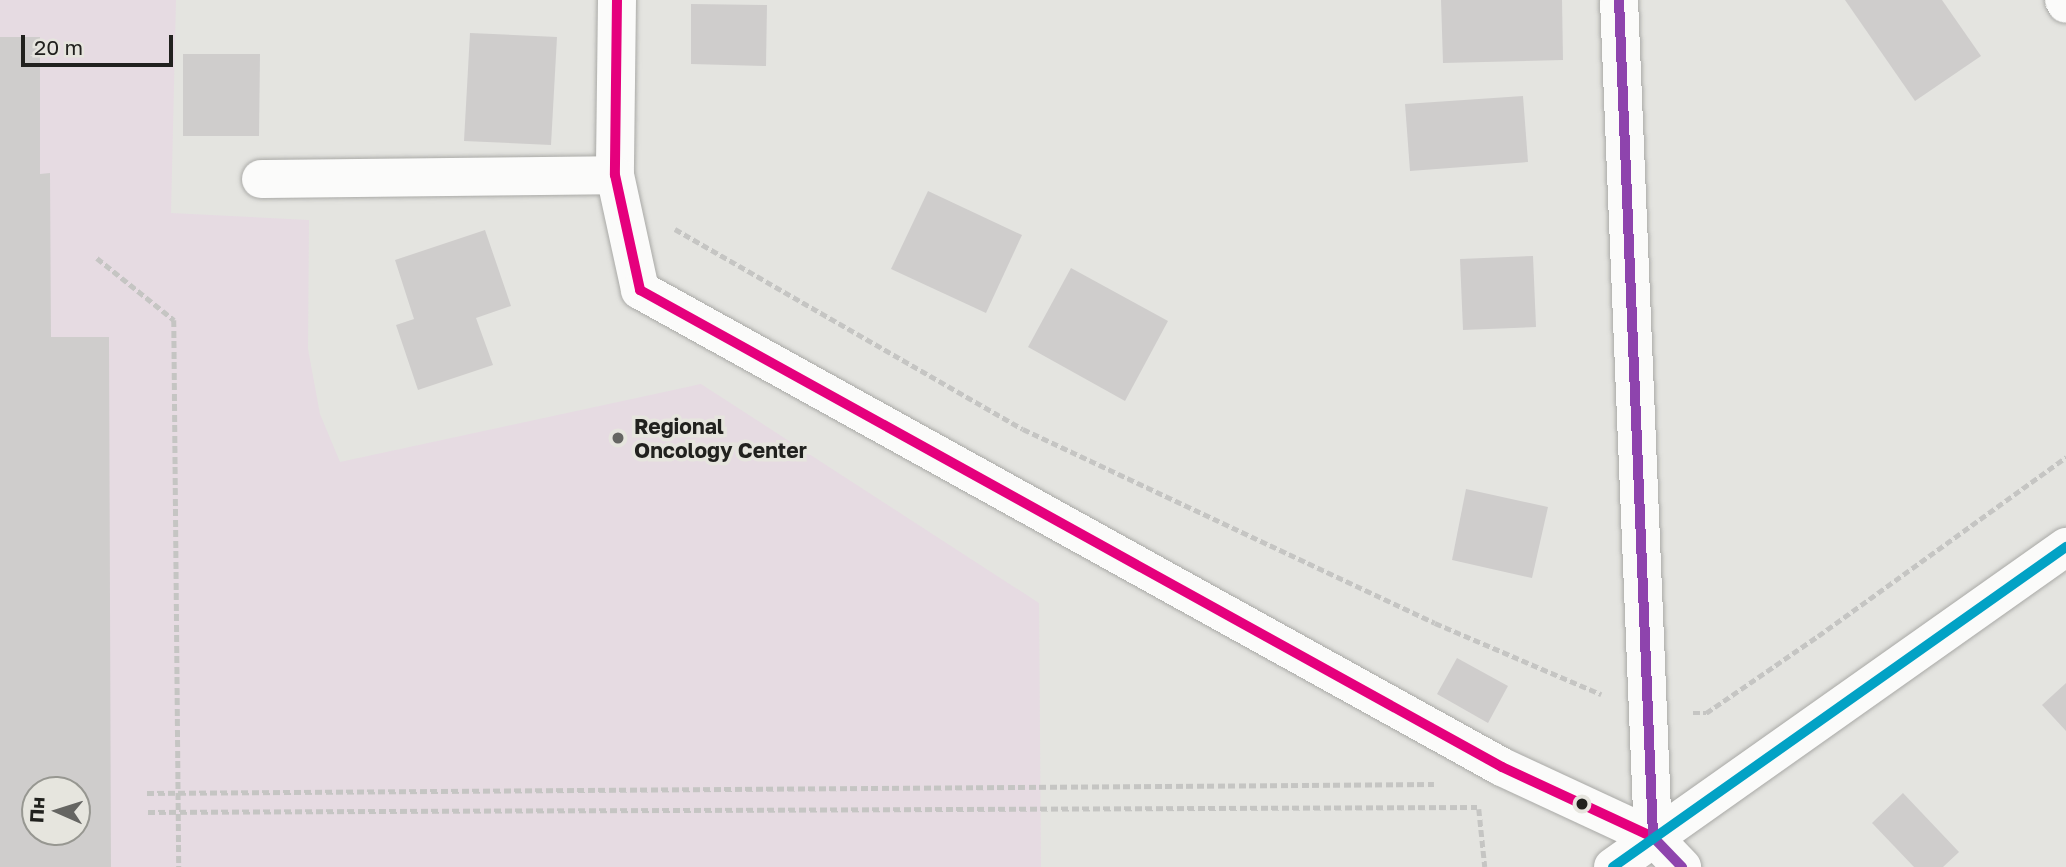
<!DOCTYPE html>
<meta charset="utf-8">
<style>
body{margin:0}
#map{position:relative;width:2066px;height:867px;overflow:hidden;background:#e4e4e0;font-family:"Golos Text",sans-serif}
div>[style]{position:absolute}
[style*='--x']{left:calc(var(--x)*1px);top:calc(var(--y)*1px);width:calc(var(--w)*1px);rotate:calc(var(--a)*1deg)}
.medical>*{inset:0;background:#e6dbe2}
.building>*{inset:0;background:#cfcdcc}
.path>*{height:4.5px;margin-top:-2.25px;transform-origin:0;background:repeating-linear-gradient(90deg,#c5c5c3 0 7px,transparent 0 10.5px)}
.roads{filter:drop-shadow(0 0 2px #a9a9a6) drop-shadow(0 0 2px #a9a9a6)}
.minor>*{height:38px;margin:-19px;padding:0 19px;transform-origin:19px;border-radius:19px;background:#fbfbfa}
.bus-1>*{height:10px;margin:-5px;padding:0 5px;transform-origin:5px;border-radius:5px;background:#e5007d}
.bus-2>*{height:10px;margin:-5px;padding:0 5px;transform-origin:5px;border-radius:5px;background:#8e44ad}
.bus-3>*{height:10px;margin:-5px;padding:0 5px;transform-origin:5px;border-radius:5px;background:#02a2c5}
.dots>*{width:19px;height:19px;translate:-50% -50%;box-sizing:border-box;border:4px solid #e6e5de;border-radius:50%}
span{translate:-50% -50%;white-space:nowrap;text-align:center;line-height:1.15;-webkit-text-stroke:7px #e6e5de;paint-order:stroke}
.poi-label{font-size:21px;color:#21211e;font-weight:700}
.left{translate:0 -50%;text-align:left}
.north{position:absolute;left:21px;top:776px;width:70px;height:70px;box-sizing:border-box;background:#e6e5de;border:2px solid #979791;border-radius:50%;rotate:273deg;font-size:19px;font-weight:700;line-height:28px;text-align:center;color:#21211e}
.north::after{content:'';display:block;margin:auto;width:24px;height:32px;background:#656562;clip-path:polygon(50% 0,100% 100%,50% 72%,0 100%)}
.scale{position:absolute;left:21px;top:35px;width:152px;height:32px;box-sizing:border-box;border:4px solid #21211e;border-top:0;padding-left:9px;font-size:21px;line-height:24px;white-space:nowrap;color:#21211e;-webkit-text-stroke:5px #e6e5de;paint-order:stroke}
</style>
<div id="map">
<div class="medical">
<div style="clip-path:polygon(evenodd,0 0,176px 0,171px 213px,309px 220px,308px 349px,320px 414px,340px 462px,701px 384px,1039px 603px,1041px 867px,0 867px,0 0,35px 790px,77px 790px,77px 832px,35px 832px,35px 790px)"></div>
</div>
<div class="building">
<div style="clip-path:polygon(1441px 0,1562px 0,1563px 60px,1443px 63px)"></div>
<div style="clip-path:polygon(1845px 0,1942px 0,1981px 56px,1915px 101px)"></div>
<div style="clip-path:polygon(691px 4px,767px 5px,766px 66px,691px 64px)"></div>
<div style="clip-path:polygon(470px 33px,557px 37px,551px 145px,464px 141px)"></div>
<div style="clip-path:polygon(evenodd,0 37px,40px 37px,40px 174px,50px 173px,51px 337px,109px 337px,111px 867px,0 867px,0 37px,35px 790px,77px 790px,77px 832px,35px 832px,35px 790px)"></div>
<div style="clip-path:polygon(183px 54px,260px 54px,259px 136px,183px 136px)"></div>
<div style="clip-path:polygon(1523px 96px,1528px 162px,1410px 171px,1405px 104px)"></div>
<div style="clip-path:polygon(928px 191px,1022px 235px,986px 313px,891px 269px)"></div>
<div style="clip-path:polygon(485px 230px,511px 306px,476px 318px,493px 365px,418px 390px,396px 325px,414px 319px,395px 260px)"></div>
<div style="clip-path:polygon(1533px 256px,1536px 327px,1463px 330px,1460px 259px)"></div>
<div style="clip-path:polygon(1071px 268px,1168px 321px,1125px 401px,1028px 347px)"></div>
<div style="clip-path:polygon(1466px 489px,1548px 507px,1532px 578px,1452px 560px)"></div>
<div style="clip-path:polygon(1457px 658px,1508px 686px,1488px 723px,1437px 694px)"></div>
<div style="clip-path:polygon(2066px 683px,2066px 731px,2042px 705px)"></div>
<div style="clip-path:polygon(1903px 793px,1959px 852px,1943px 867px,1914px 867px,1872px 823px)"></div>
</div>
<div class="path">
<div style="--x:675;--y:229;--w:401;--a:29.9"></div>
<div style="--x:1023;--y:429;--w:455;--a:25.2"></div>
<div style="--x:1435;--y:623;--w:181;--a:23.2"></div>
<div style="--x:97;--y:258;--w:99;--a:38.8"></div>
<div style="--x:174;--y:320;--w:547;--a:89.48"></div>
<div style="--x:1693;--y:713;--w:13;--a:0"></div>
<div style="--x:1706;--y:713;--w:136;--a:-34.5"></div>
<div style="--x:1818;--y:636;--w:306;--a:-35.8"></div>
<div style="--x:147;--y:793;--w:1287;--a:-0.4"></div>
<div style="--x:1479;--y:809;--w:58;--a:84.1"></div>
<div style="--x:148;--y:812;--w:1329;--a:-0.22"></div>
</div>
<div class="roads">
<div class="minor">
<div style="--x:617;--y:0;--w:175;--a:90.7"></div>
<div style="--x:615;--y:175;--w:118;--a:77.7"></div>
<div style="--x:640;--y:290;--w:985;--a:28.96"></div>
<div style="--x:1502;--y:767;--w:166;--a:24.9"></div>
<div style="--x:1619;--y:0;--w:838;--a:87.67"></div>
<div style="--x:1653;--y:837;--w:42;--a:46"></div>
<div style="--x:2064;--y:0;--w:4;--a:63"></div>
<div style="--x:261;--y:179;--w:354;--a:-0.6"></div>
<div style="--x:1613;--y:867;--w:555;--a:-35.24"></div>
</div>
</div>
<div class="bus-1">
<div style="--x:617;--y:0;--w:175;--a:90.7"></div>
<div style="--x:615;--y:175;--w:118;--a:77.7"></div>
<div style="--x:640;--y:290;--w:985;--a:28.96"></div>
<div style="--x:1502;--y:767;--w:166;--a:24.9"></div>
</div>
<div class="bus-2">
<div style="--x:1619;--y:0;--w:838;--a:87.67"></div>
<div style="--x:1653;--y:837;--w:42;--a:46"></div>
</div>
<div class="bus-3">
<div style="--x:1613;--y:867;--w:555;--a:-35.24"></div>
</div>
<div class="dots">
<div style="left:618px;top:438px;background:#656562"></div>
<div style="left:1582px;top:804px;background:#21211e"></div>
</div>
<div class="poi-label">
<span class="left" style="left:634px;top:438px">Regional<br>Oncology Center</span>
</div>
<div class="north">Пн</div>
<div class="scale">20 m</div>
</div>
